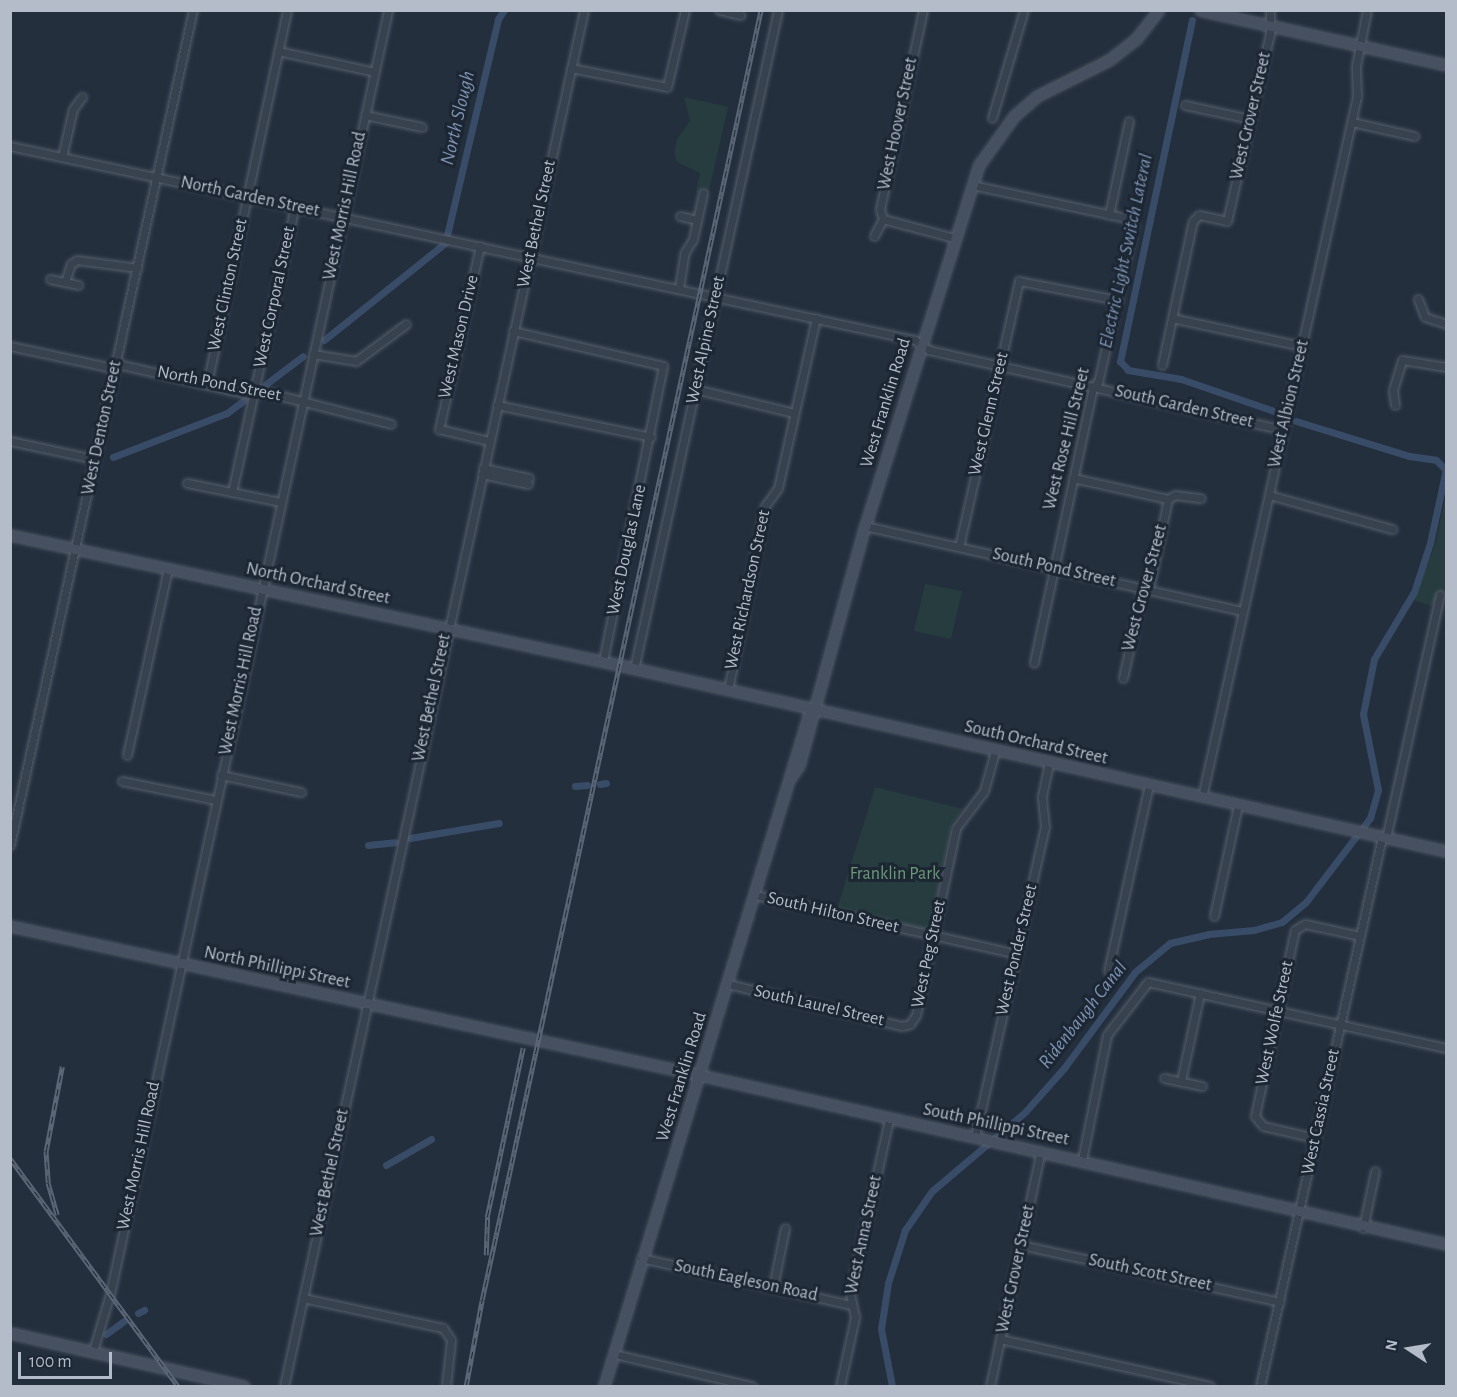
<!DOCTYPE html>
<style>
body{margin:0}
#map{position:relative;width:1457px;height:1397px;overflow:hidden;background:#242f3e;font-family:"Alegreya Sans",sans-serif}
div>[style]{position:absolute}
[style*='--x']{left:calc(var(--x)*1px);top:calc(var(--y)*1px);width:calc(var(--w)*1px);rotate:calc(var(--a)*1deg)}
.green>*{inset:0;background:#263c3f}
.canal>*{height:7px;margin:-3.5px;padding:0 3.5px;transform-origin:3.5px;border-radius:3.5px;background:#394c67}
.roads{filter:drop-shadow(0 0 2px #565f6c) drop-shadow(0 0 2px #565f6c)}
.street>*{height:7px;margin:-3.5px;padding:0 3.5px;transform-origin:3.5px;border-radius:3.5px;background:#38414e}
.secondary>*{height:9px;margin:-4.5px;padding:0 4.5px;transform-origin:4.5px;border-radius:4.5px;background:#465061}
.rail>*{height:4.5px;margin-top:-2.25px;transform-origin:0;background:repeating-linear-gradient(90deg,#1d2633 0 7px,#5a6575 0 14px);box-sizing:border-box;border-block:2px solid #5a6575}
span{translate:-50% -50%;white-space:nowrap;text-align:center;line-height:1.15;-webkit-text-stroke:6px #1d2633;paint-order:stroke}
.street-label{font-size:18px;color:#b4bcc9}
.park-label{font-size:18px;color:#6b9a76}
.water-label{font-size:20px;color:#7c92b1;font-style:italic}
.frame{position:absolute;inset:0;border:12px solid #b4bcc9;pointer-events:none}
.north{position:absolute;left:1379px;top:1319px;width:60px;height:60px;-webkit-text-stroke:4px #1d2633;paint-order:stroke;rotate:282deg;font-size:16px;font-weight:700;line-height:24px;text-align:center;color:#b4bcc9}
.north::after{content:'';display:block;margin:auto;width:21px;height:27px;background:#b4bcc9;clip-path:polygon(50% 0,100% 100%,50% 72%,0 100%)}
.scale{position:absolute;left:18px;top:1352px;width:94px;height:27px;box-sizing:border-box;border:3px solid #b4bcc9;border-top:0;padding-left:8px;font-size:18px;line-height:21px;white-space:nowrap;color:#b4bcc9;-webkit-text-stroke:4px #1d2633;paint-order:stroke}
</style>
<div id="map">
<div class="green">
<div style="clip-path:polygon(684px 97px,728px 107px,708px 195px,696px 192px,700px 173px,677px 162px,674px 153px,677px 139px,690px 121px)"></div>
<div style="clip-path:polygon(1446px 494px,1446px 596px,1437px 596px,1432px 606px,1413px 600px,1435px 545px)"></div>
<div style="clip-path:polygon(925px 584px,962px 591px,951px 639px,914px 631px)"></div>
<div style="clip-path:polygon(875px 787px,963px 809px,951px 825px,929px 930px,837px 909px)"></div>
</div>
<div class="canal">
<div style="--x:1192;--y:20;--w:349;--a:101.9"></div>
<div style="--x:1120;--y:361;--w:12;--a:48"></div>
<div style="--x:1128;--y:370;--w:54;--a:9.6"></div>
<div style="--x:1181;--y:379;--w:102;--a:19"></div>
<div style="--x:447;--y:235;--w:222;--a:-76.7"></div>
<div style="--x:498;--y:19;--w:11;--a:-56"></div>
<div style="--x:324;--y:340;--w:155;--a:-38.7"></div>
<div style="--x:266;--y:384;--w:46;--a:-37.1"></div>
<div style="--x:1296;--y:421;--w:118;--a:17.2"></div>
<div style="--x:1409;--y:456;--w:27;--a:8"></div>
<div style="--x:1436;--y:460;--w:14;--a:45"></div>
<div style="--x:113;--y:457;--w:122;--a:-21.1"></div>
<div style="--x:227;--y:413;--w:21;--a:-37"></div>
<div style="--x:600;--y:784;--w:6;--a:-9"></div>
<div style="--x:575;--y:786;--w:12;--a:-5"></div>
<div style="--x:410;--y:838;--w:90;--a:-9.6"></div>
<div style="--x:368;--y:845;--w:27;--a:-6"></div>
<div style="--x:386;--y:1165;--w:52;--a:-30"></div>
<div style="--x:138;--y:1313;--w:7;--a:-27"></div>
<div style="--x:106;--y:1334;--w:22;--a:-36"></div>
<div style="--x:892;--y:1386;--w:58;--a:-100.9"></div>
<div style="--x:881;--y:1329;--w:47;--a:-81.3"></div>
<div style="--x:888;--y:1283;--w:56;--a:-72.2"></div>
<div style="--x:905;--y:1230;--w:47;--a:-55.3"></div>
<div style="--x:932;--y:1191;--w:122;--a:-40.3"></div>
<div style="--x:1025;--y:1112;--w:59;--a:-48.4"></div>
<div style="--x:1064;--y:1068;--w:119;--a:-53.5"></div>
<div style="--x:1135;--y:972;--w:45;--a:-39.6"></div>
<div style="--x:1170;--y:943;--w:39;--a:-13"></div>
<div style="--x:1208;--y:934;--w:46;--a:-5"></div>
<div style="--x:1254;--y:930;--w:29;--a:-16"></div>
<div style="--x:1282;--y:922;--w:31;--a:-40"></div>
<div style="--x:1306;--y:902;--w:106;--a:-52.7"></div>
<div style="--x:1370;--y:818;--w:29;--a:-74"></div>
<div style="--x:1378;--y:790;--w:77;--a:-101.2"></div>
<div style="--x:1363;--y:714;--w:56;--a:-78.7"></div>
<div style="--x:1374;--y:659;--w:78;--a:-59.2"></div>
<div style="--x:1414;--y:592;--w:52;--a:-71.9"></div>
<div style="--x:1430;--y:543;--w:76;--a:-77.8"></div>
</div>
<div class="roads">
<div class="street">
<div style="--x:719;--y:10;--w:22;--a:13"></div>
<div style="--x:278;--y:51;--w:99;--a:12.2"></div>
<div style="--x:571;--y:68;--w:98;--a:11.2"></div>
<div style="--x:667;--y:87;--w:79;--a:-76.8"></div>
<div style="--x:1185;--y:105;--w:66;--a:12.2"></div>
<div style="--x:365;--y:115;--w:58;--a:11.9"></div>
<div style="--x:992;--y:118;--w:113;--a:-73.5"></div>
<div style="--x:1352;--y:122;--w:64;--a:12.7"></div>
<div style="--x:10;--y:146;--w:926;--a:12.1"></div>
<div style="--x:915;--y:340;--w:17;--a:36"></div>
<div style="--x:929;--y:350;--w:363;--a:12.7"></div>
<div style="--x:62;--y:157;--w:49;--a:-77.1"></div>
<div style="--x:73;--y:109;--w:15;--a:-53"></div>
<div style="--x:972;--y:185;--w:157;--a:12.1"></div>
<div style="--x:1126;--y:218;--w:11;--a:49"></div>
<div style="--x:1133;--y:226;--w:160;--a:102.6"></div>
<div style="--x:1098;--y:382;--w:7;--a:135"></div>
<div style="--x:1093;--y:387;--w:282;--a:102.1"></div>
<div style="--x:1109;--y:215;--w:96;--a:-78"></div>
<div style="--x:680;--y:216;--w:17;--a:13"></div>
<div style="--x:883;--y:219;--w:73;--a:15"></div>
<div style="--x:874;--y:236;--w:19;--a:-62"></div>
<div style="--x:883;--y:219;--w:10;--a:-107"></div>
<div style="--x:880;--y:209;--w:204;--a:-77.8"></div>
<div style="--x:480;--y:246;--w:188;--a:102.6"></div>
<div style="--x:439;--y:429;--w:51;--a:13.5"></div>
<div style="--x:50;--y:279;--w:29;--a:12"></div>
<div style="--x:65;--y:282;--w:19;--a:-72"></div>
<div style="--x:71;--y:264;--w:7;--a:-34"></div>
<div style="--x:77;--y:260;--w:61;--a:7.6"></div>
<div style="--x:679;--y:288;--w:36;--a:-81"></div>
<div style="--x:685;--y:252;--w:15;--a:-58"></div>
<div style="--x:693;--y:239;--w:47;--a:-77.7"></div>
<div style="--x:1418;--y:299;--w:19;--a:69"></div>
<div style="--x:1425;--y:317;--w:22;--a:18"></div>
<div style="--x:1172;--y:318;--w:133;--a:12.2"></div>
<div style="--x:513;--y:331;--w:154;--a:13.1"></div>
<div style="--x:663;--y:366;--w:302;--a:101.5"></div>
<div style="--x:10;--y:346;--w:100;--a:12.1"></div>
<div style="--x:108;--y:367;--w:14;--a:-8"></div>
<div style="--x:122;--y:365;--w:129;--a:13"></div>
<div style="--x:248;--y:394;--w:14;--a:-12"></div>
<div style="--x:262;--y:391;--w:133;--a:14.3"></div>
<div style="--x:313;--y:354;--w:44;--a:9.2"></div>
<div style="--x:356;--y:361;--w:62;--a:-36.5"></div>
<div style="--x:1162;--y:365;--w:147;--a:-77.9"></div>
<div style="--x:1193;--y:221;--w:8;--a:-45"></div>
<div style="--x:1199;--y:215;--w:29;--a:12"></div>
<div style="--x:1227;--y:221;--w:192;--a:-77.1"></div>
<div style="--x:1270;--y:34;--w:24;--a:-90"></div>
<div style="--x:207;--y:384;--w:381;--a:-77.9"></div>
<div style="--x:695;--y:389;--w:102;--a:13.6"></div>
<div style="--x:497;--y:405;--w:157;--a:11.7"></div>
<div style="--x:1395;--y:405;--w:15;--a:-98"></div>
<div style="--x:1393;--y:390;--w:31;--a:-73"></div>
<div style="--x:1402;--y:360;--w:45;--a:9"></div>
<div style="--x:10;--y:441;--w:87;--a:12"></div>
<div style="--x:483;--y:468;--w:47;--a:12.3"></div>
<div style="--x:482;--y:474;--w:47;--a:12.3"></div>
<div style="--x:1073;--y:478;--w:97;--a:12.5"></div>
<div style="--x:1168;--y:499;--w:8;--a:-30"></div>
<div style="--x:1175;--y:495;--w:26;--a:7"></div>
<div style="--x:187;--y:483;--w:95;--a:11.5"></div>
<div style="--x:232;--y:492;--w:293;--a:-77.6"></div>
<div style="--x:1269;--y:495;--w:128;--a:15.5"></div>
<div style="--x:865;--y:526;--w:387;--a:12.7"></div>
<div style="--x:959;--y:547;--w:273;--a:-77.3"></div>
<div style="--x:1019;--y:281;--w:101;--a:10.9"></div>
<div style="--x:634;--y:669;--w:675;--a:-77.67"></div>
<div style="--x:1123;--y:678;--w:85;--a:-77.8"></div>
<div style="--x:1141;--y:595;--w:15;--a:-53"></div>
<div style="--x:1150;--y:583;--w:86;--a:-77.9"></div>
<div style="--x:728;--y:690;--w:188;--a:-78.6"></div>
<div style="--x:765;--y:506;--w:22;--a:-54"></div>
<div style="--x:778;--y:488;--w:174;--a:-77.4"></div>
<div style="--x:127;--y:755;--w:191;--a:-77.6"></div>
<div style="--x:221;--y:775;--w:82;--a:12"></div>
<div style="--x:122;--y:781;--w:95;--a:11.5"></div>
<div style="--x:1202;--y:797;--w:718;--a:-77.53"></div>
<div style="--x:1357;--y:96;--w:30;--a:-92"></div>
<div style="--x:1356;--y:66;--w:57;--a:-78.9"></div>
<div style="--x:1386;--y:838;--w:249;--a:-77.5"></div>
<div style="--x:10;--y:845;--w:855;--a:-77.64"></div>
<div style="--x:755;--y:895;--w:268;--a:12.7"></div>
<div style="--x:1214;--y:916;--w:114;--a:-77.8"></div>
<div style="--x:1108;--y:971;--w:190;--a:-77.6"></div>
<div style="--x:728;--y:984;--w:179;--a:13.6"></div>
<div style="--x:902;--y:1026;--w:8;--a:-14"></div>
<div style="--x:910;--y:1024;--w:11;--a:-56"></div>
<div style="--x:916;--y:1015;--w:191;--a:-77.9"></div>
<div style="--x:956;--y:828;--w:46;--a:-52.9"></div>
<div style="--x:984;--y:791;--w:41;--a:-74.6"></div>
<div style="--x:1164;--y:1078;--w:39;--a:12"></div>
<div style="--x:1181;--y:1081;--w:90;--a:-77.8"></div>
<div style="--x:975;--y:1137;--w:318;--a:-77.3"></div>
<div style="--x:1045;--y:827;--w:31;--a:-96"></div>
<div style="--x:1042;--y:796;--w:34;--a:-78"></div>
<div style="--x:1315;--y:1138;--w:53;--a:-167"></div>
<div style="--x:1263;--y:1126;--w:13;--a:-129"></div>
<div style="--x:1255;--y:1116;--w:190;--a:-77.9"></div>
<div style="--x:1295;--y:930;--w:12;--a:-31"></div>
<div style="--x:1305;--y:924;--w:56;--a:12.3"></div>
<div style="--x:1082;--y:1160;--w:127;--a:-78.7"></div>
<div style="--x:1107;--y:1035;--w:67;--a:-52.3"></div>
<div style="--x:1148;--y:982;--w:305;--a:12.5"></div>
<div style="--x:1363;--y:1228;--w:58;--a:-78.1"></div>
<div style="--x:1021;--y:1245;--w:265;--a:12.4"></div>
<div style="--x:641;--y:1258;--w:215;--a:12.6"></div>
<div style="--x:773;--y:1287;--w:60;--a:-78.5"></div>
<div style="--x:303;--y:1298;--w:143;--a:12.1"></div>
<div style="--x:443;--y:1328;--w:14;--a:56"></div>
<div style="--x:451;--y:1340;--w:46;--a:96.2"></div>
<div style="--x:1000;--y:1339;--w:215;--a:12.6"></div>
<div style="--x:93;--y:1351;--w:59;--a:-73.4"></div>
<div style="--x:110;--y:1294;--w:1314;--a:-77.78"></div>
<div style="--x:614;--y:1354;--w:142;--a:13.1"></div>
<div style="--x:284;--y:1386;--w:1408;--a:-77.7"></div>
<div style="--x:840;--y:1386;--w:71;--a:-77.7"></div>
<div style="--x:855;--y:1317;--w:24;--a:-102"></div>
<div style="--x:850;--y:1294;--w:179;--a:-77.4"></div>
<div style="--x:990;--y:1386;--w:240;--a:-77.8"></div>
<div style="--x:1260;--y:1386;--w:562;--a:-77.47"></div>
</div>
<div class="secondary">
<div style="--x:1200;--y:10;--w:252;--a:12.6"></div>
<div style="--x:10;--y:535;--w:623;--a:12.05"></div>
<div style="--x:619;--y:665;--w:848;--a:12.68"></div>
<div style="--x:791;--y:777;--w:14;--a:-56"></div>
<div style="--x:799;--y:765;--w:248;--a:-74.6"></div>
<div style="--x:865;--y:526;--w:379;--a:-72.5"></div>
<div style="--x:979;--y:165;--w:60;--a:-54.5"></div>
<div style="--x:1014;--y:116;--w:30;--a:-41"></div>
<div style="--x:1037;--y:96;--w:80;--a:-26.6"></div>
<div style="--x:1109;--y:60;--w:34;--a:-38"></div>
<div style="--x:1136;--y:39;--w:37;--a:-52"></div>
<div style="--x:10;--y:926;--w:706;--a:12.19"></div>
<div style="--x:700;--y:1075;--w:765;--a:12.76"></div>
<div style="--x:10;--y:1333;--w:240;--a:12.8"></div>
<div style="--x:604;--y:1386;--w:703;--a:-73.04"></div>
</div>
</div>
<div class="rail">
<div style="--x:10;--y:1158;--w:283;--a:53.6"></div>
<div style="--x:57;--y:1215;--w:33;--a:-106"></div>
<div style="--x:48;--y:1183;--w:32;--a:-94"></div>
<div style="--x:46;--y:1151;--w:86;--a:-79.2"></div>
<div style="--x:486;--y:1255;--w:38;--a:-88"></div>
<div style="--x:487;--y:1217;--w:173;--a:-78"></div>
<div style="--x:466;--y:1386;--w:87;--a:-79.5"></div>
<div style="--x:482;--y:1300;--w:1320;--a:-77.8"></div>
</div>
<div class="street-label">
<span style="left:1251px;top:116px;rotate:-77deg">West Grover Street</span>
<span style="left:898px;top:124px;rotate:-78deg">West Hoover Street</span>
<span style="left:250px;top:197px;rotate:12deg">North Garden Street</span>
<span style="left:345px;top:206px;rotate:-78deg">West Morris Hill Road</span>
<span style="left:537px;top:224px;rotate:-78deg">West Bethel Street</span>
<span style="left:228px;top:285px;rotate:-78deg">West Clinton Street</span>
<span style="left:275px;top:297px;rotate:-78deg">West Corporal Street</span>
<span style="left:459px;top:337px;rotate:-77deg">West Mason Drive</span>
<span style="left:706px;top:340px;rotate:-78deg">West Alpine Street</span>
<span style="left:219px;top:384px;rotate:11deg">North Pond Street</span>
<span style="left:886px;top:403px;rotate:-73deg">West Franklin Road</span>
<span style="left:1289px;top:404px;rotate:-77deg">West Albion Street</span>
<span style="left:1184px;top:407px;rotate:13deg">South Garden Street</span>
<span style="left:989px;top:414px;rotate:-77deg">West Glenn Street</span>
<span style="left:102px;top:428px;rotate:-78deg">West Denton Street</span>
<span style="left:1067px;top:439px;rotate:-76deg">West Rose Hill Street</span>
<span style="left:627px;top:550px;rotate:-78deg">West Douglas Lane</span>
<span style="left:1054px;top:568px;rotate:13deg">South Pond Street</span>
<span style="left:318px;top:584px;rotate:12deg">North Orchard Street</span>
<span style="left:1145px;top:588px;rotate:-75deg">West Grover Street</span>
<span style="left:748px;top:590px;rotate:-78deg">West Richardson Street</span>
<span style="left:241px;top:681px;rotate:-78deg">West Morris Hill Road</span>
<span style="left:432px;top:698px;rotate:-78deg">West Bethel Street</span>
<span style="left:1036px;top:743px;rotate:13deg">South Orchard Street</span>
<span style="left:833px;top:913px;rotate:13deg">South Hilton Street</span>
<span style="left:1017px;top:950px;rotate:-77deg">West Ponder Street</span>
<span style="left:929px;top:954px;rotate:-78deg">West Peg Street</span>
<span style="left:277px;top:968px;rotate:12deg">North Phillippi Street</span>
<span style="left:819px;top:1006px;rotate:13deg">South Laurel Street</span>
<span style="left:1275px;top:1023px;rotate:-78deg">West Wolfe Street</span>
<span style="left:682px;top:1077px;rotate:-73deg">West Franklin Road</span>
<span style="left:1321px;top:1112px;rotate:-78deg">West Cassia Street</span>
<span style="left:996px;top:1125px;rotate:12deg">South Phillippi Street</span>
<span style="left:139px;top:1156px;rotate:-78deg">West Morris Hill Road</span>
<span style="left:330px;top:1173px;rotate:-78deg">West Bethel Street</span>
<span style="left:864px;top:1235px;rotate:-78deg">West Anna Street</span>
<span style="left:1016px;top:1269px;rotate:-78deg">West Grover Street</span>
<span style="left:1150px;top:1273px;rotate:12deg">South Scott Street</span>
<span style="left:746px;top:1281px;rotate:12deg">South Eagleson Road</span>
</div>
<div class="park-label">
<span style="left:895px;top:874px">Franklin Park</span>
</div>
<div class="water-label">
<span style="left:458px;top:118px;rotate:-77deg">North Slough</span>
<span style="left:1126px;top:251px;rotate:-78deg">Electric Light Switch Lateral</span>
<span style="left:1083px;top:1015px;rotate:-52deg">Ridenbaugh Canal</span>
</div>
<div class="frame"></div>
<div class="north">N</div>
<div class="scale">100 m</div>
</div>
